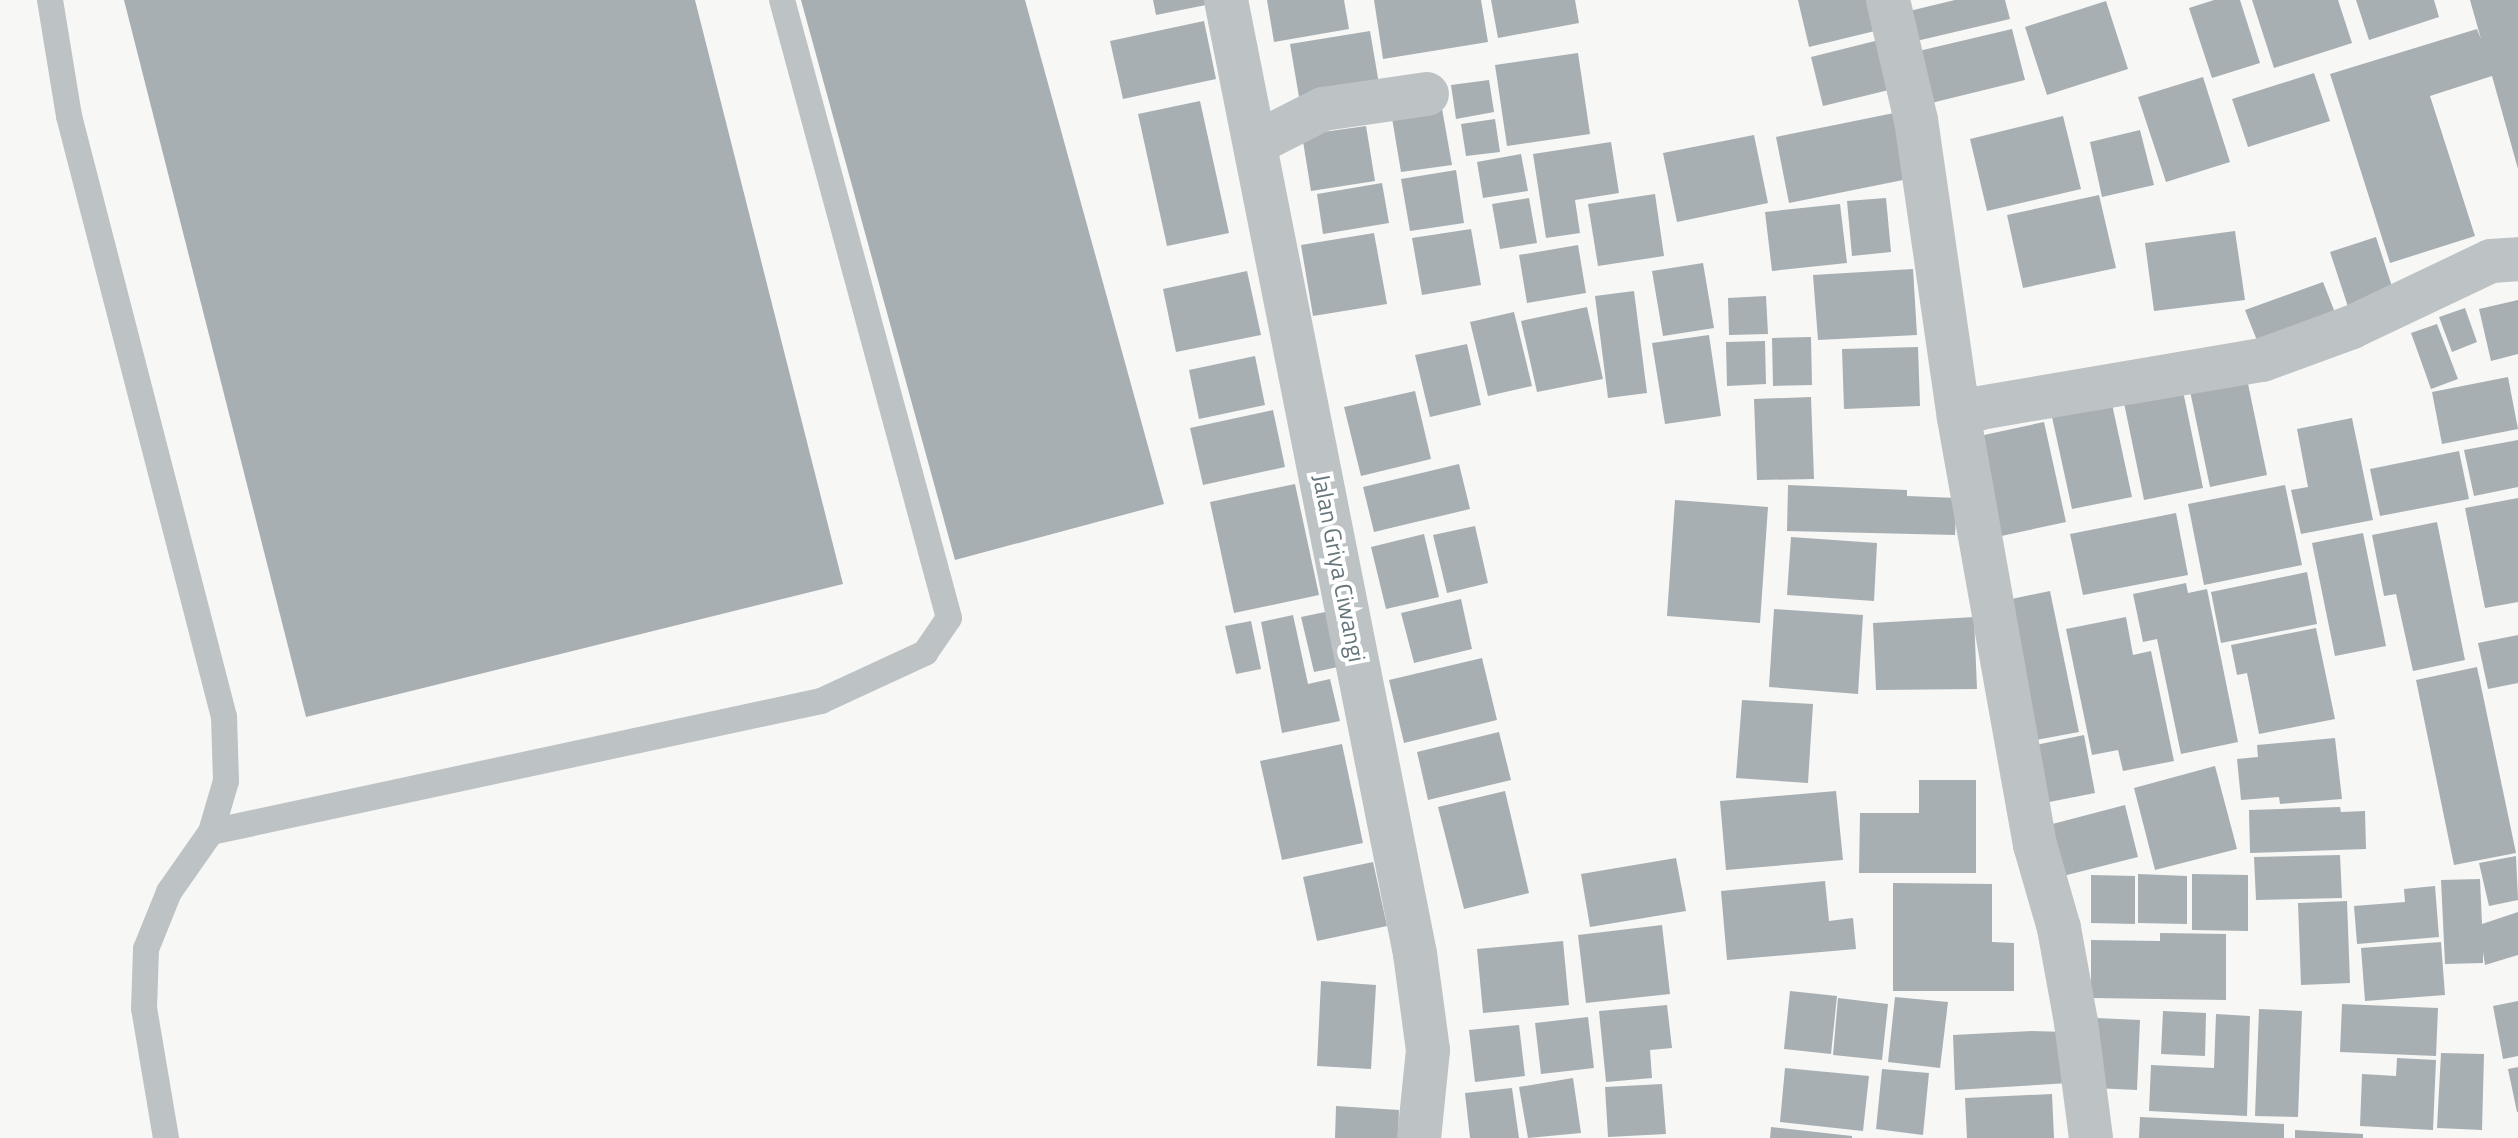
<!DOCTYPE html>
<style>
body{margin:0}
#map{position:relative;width:2518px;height:1138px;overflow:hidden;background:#f7f7f5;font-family:"Titillium Web",sans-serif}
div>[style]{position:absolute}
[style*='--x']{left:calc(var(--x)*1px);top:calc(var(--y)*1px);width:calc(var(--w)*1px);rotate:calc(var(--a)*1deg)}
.building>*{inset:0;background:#a7afb3}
.service>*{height:26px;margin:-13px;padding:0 13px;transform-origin:13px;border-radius:13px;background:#bdc2c4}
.minor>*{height:44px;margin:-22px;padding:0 22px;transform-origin:22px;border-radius:22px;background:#bdc2c4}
span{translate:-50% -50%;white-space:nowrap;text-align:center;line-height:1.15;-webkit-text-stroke:8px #fff;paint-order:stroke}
.street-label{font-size:24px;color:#66767c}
</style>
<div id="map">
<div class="building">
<div style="clip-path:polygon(124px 0,695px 0,843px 584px,306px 717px)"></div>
<div style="clip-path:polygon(801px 0,1025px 0,1164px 504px,955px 560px)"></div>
<div style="clip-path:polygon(1153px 0,1205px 0,1206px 5px,1156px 15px)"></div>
<div style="clip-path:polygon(1267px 0,1344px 0,1349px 29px,1274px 42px)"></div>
<div style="clip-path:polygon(1374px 0,1481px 0,1488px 42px,1383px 59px)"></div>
<div style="clip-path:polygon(1491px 0,1575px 0,1579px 23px,1498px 38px)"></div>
<div style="clip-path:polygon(1798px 0,1871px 0,1879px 30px,1809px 47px)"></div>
<div style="clip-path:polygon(1955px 0,2005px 0,2010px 19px,1908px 43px,1901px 13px)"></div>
<div style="clip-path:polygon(2214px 0,2240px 0,2260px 63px,2212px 78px,2189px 8px)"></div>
<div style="clip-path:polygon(2252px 0,2338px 0,2352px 43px,2274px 68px)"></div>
<div style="clip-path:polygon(2356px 0,2434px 0,2439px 17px,2369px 40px)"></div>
<div style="clip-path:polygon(2470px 0,2518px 0,2518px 169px,2492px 76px,2430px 96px,2475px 236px,2390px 263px,2330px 74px,2477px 29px,2481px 39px)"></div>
<div style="clip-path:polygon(2106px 1px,2128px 69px,2047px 95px,2025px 27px)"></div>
<div style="clip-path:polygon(1204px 21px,1216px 79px,1123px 99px,1110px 41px)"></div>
<div style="clip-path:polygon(2012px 29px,2025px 80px,1919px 106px,1906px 54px)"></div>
<div style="clip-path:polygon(1370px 31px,1379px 84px,1299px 97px,1290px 44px)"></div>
<div style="clip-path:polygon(1883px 39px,1897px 88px,1823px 106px,1811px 57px)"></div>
<div style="clip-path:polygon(1578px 53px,1590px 134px,1507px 146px,1495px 65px)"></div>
<div style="clip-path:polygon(2314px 73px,2330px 121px,2248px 147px,2232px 99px)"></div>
<div style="clip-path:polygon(2203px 77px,2230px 162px,2166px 182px,2138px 97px)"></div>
<div style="clip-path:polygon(1489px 80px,1494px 112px,1456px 119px,1451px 85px)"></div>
<div style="clip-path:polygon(1200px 101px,1229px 233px,1167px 246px,1138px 114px)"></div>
<div style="clip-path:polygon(1441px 103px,1452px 165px,1401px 172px,1391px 112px)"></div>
<div style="clip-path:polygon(1894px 113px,1908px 179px,1789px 203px,1776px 137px)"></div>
<div style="clip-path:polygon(2063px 116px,2081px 189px,1987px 211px,1970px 139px)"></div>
<div style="clip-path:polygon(1495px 119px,1500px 152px,1466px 156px,1461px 124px)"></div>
<div style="clip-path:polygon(1366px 126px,1375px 181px,1311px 191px,1302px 135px)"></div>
<div style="clip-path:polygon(2140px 130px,2154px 185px,2102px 197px,2090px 142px)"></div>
<div style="clip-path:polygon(1754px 135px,1768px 203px,1677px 222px,1663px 153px)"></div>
<div style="clip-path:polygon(1611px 142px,1619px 193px,1575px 200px,1580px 233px,1546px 238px,1533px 154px)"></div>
<div style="clip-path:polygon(1521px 154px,1528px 191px,1483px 198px,1477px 162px)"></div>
<div style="clip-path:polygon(1456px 170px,1464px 223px,1410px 231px,1401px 179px)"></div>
<div style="clip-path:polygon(1382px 183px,1389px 223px,1323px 234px,1317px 194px)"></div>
<div style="clip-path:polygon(1655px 194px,1664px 256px,1598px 266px,1588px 204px)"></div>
<div style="clip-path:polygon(2099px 195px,2116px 268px,2023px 288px,2007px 215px)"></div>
<div style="clip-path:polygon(1529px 198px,1537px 243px,1500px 249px,1492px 204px)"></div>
<div style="clip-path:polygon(1886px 198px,1891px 252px,1852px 256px,1847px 201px)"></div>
<div style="clip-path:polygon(1840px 204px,1847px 263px,1772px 271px,1765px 212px)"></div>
<div style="clip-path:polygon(1471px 229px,1481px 285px,1422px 295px,1412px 238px)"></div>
<div style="clip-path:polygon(2235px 231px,2245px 300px,2154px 311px,2145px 243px)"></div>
<div style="clip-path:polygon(1374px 233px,1387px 304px,1313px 316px,1301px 245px)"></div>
<div style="clip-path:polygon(2376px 237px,2398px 305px,2352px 319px,2330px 252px)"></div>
<div style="clip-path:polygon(1578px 245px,1586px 293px,1527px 303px,1519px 255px)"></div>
<div style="clip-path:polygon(1703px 263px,1714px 328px,1663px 336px,1652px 271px)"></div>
<div style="clip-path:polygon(1913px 269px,1917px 335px,1818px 340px,1813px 275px)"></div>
<div style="clip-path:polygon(1247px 271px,1261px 335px,1176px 352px,1163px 289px)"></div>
<div style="clip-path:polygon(2323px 282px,2341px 328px,2263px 356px,2245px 310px)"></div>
<div style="clip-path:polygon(1634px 291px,1647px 393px,1608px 398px,1595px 296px)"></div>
<div style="clip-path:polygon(1766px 296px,1768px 334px,1729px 335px,1728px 298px)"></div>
<div style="clip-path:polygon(2518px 300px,2518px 354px,2491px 361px,2479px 309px)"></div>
<div style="clip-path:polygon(1587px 307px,1603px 379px,1537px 392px,1521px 321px)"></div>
<div style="clip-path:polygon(2465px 308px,2477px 342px,2452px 352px,2439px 317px)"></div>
<div style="clip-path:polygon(1514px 312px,1532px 386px,1488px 396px,1470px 322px)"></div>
<div style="clip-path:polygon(2437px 324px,2458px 379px,2431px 389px,2411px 333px)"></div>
<div style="clip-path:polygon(1709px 335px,1721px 416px,1665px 424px,1652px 343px)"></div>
<div style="clip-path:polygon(1811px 337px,1812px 385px,1773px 386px,1772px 338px)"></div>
<div style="clip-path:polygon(1765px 341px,1766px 384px,1727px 386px,1726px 342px)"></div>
<div style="clip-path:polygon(1467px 344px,1481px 405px,1430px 417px,1415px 355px)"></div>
<div style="clip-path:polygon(1918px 347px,1920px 406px,1844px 409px,1842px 349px)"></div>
<div style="clip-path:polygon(1255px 356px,1265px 405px,1199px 419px,1189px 370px)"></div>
<div style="clip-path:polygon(2508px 377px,2518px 429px,2442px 444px,2432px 392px)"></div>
<div style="clip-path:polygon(2247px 379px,2267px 475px,2210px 487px,2190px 391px)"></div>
<div style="clip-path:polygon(1415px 391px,1431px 459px,1361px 476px,1344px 407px)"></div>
<div style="clip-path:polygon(2183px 391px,2203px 488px,2144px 500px,2124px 403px)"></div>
<div style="clip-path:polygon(1811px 397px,1814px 479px,1757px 480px,1754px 399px)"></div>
<div style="clip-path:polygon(2112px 404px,2132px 497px,2072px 509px,2052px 417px)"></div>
<div style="clip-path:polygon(1273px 410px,1285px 467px,1203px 485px,1190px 428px)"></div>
<div style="clip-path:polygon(2352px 418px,2373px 520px,2301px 534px,2291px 490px,2308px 487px,2297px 429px)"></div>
<div style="clip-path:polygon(2044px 422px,2066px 522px,1992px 538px,1970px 438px)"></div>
<div style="clip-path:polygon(2518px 440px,2518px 487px,2474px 496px,2464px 450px)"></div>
<div style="clip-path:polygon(2459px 451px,2469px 499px,2380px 516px,2370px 469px)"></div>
<div style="clip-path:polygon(1459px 464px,1470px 509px,1374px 532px,1363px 487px)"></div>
<div style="clip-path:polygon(1295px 484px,1319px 595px,1234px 613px,1210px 502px)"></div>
<div style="clip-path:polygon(1788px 485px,1907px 490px,1907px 496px,1957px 498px,1955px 535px,1787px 531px)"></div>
<div style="clip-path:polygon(2285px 485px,2302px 565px,2204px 585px,2188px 504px)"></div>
<div style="clip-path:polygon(2518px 498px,2518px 602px,2485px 608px,2465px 508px)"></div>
<div style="clip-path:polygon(1675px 500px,1768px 507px,1760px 623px,1667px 616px)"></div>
<div style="clip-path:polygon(2176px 513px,2188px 575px,2083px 595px,2070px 534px)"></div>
<div style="clip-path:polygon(2437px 522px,2465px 660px,2413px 671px,2396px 594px,2384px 596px,2372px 535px)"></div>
<div style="clip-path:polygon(1475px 526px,1488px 583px,1447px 593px,1433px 535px)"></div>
<div style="clip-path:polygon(2363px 533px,2386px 646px,2335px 656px,2312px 543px)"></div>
<div style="clip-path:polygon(1424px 534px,1439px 597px,1386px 609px,1371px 547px)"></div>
<div style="clip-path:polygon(1791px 537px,1877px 543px,1874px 601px,1787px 595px)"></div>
<div style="clip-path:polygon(2307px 572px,2317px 624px,2221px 643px,2211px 592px)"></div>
<div style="clip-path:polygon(2186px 583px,2188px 593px,2207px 589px,2238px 742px,2181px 754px,2157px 639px,2143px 642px,2133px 594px)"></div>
<div style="clip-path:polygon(2050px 591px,2079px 732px,2026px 742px,1997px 602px)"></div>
<div style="clip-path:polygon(1461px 599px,1472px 649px,1414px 663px,1401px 613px)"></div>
<div style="clip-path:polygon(1774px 609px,1863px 615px,1858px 694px,1769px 687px)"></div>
<div style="clip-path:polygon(1330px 611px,1343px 666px,1314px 672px,1301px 617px)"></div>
<div style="clip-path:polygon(1293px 615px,1308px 684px,1330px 679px,1340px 721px,1282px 733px,1261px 622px)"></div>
<div style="clip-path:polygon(1974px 617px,1977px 689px,1876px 690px,1873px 623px)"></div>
<div style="clip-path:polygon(2126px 617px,2133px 655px,2151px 651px,2174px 761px,2123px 771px,2118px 750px,2092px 755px,2066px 629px)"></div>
<div style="clip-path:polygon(1251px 621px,1261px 669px,1236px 674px,1225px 626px)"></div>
<div style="clip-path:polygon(2316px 628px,2335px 719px,2259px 734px,2247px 673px,2237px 675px,2231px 645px)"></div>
<div style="clip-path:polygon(2518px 635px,2518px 683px,2488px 689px,2478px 643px)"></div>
<div style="clip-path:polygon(1482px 658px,1497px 720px,1404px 743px,1389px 680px)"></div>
<div style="clip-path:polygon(2477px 667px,2516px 853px,2454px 865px,2416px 680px)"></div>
<div style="clip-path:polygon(1742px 700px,1813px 704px,1808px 783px,1736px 778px)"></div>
<div style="clip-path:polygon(1499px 732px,1511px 780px,1428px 800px,1417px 752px)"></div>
<div style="clip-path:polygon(2084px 735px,2095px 793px,2044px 803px,2031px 746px)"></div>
<div style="clip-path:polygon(2335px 738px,2342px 799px,2280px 804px,2279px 797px,2241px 800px,2237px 759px,2258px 757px,2257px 745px)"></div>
<div style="clip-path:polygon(1342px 744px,1363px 843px,1282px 860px,1260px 761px)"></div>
<div style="clip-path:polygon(2215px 766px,2237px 849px,2155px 870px,2134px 788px)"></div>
<div style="clip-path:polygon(1919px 780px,1976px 780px,1976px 873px,1859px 873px,1860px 813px,1919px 813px)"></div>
<div style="clip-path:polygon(1505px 791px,1529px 893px,1464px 909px,1438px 807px)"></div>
<div style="clip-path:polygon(1836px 791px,1843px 860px,1726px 870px,1720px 801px)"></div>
<div style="clip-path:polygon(2125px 805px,2138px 857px,2055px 878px,2041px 827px)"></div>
<div style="clip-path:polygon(2340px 807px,2341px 812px,2365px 811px,2366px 849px,2250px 853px,2249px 810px)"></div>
<div style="clip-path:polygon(2340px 855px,2342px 898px,2256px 900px,2254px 857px)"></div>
<div style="clip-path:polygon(2516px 856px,2518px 900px,2489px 906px,2479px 863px)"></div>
<div style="clip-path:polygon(1676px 858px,1686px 911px,1590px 927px,1581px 874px)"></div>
<div style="clip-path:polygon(1373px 862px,1387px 926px,1317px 941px,1303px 877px)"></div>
<div style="clip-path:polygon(2138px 874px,2187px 876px,2187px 924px,2138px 923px)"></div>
<div style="clip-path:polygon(2192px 874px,2248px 875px,2248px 931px,2192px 930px)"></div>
<div style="clip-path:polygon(2091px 875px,2135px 876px,2135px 924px,2091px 923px)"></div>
<div style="clip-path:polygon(2480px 879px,2482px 924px,2518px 912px,2518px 955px,2485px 965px,2483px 952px,2483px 963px,2445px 964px,2441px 880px)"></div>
<div style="clip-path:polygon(1825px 881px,1829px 921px,1853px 918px,1856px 949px,1727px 960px,1721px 891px)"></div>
<div style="clip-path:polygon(1893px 883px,1992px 884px,1992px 942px,2014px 943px,2014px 991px,1893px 991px)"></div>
<div style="clip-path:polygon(2435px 886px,2439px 937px,2357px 944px,2354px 906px,2405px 902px,2404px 889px)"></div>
<div style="clip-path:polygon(2347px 901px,2350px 983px,2301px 985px,2298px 903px)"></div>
<div style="clip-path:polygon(1662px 925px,1670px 994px,1586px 1003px,1578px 935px)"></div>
<div style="clip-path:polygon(2160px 933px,2226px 934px,2226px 1000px,2091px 998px,2091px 940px,2160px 941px)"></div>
<div style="clip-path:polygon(1563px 941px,1569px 1005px,1483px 1013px,1477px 949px)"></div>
<div style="clip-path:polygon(2441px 942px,2445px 995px,2365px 1001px,2361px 948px)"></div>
<div style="clip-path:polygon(1321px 981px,1376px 985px,1371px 1069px,1317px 1066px)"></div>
<div style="clip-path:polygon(1790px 991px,1837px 996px,1831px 1054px,1784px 1049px)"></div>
<div style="clip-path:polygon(1895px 997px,1948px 1002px,1940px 1068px,1888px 1062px)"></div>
<div style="clip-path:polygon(1838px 998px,1888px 1004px,1882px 1060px,1833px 1055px)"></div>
<div style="clip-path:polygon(2518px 1001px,2518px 1056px,2503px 1059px,2493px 1006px)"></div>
<div style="clip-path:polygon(2342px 1004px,2438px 1008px,2436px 1056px,2340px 1052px)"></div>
<div style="clip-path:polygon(1667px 1005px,1672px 1048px,1650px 1050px,1652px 1078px,1606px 1082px,1599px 1011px)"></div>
<div style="clip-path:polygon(2259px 1009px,2302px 1011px,2298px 1117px,2255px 1116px)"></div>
<div style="clip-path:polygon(2163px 1011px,2206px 1013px,2205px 1056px,2161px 1054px)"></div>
<div style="clip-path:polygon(2216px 1014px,2250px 1016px,2247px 1116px,2149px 1111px,2151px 1065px,2214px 1068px)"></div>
<div style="clip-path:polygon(1588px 1017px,1594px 1068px,1541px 1074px,1535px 1023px)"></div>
<div style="clip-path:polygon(2096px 1018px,2140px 1020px,2137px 1090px,2094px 1088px)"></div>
<div style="clip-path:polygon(1519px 1025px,1525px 1076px,1475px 1082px,1469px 1030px)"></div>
<div style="clip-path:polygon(2032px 1031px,2068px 1032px,2069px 1083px,1955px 1090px,1953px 1035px)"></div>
<div style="clip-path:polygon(2441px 1053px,2484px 1054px,2482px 1130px,2437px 1128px)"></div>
<div style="clip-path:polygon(2397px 1058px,2436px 1060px,2433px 1130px,2360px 1126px,2362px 1074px,2396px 1076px)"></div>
<div style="clip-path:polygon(2518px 1067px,2518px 1112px,2517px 1112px,2508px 1069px)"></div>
<div style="clip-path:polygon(1785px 1068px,1869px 1076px,1863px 1131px,1780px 1122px)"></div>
<div style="clip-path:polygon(1882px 1069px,1929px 1073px,1923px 1135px,1876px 1129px)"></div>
<div style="clip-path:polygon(1573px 1078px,1581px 1133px,1528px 1138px,1519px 1087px)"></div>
<div style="clip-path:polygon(1662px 1084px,1666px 1134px,1608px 1137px,1605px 1087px)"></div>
<div style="clip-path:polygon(1512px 1088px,1519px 1138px,1470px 1138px,1465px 1093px)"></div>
<div style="clip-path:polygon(2052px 1094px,2054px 1138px,1967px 1138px,1965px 1098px)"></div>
<div style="clip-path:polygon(1336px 1106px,1399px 1110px,1398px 1138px,1335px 1138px)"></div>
<div style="clip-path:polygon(2140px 1117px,2284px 1124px,2284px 1138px,2139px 1138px)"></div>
<div style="clip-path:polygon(1771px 1127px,1852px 1136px,1852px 1138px,1770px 1138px)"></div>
<div style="clip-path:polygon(2295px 1130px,2363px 1134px,2363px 1138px,2295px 1138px)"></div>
</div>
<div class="service">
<div style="--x:50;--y:0;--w:118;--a:80.7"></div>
<div style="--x:69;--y:116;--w:621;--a:75.54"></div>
<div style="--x:224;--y:717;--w:64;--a:88.2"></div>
<div style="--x:226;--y:781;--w:53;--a:106.4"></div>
<div style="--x:211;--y:832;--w:73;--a:125"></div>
<div style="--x:169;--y:892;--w:61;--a:112"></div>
<div style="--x:146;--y:949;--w:59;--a:91.9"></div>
<div style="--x:144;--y:1008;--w:132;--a:80.4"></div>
<div style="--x:211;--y:832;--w:624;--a:-12.12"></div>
<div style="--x:821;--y:701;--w:115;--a:-24.8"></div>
<div style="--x:925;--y:653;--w:42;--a:-55.6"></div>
<div style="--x:949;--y:618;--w:640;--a:-105.12"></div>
</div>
<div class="minor">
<div style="--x:1226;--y:0;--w:973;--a:78.79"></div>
<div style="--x:1415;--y:954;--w:97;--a:82.3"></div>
<div style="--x:1428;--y:1050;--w:88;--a:95.8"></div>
<div style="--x:1888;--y:0;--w:123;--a:76.9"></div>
<div style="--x:1916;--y:120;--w:300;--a:81.8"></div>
<div style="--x:1258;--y:142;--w:73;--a:-26.9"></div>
<div style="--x:1323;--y:109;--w:105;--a:-8.2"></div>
<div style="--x:2091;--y:1138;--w:117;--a:-97.4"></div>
<div style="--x:2076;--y:1022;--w:96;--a:-100.3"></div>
<div style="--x:2059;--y:928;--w:86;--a:-106.1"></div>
<div style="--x:2035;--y:845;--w:435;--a:-100.1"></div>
<div style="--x:1959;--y:417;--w:23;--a:-23"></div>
<div style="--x:1980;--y:408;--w:286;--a:-9.7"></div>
<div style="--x:2262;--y:360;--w:96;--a:-20.1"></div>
<div style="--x:2352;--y:327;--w:154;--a:-25.4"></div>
<div style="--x:2491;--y:261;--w:27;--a:-4"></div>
</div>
<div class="street-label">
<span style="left:1339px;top:568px;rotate:79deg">Jalan Griya Ciwangi</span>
</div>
</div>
